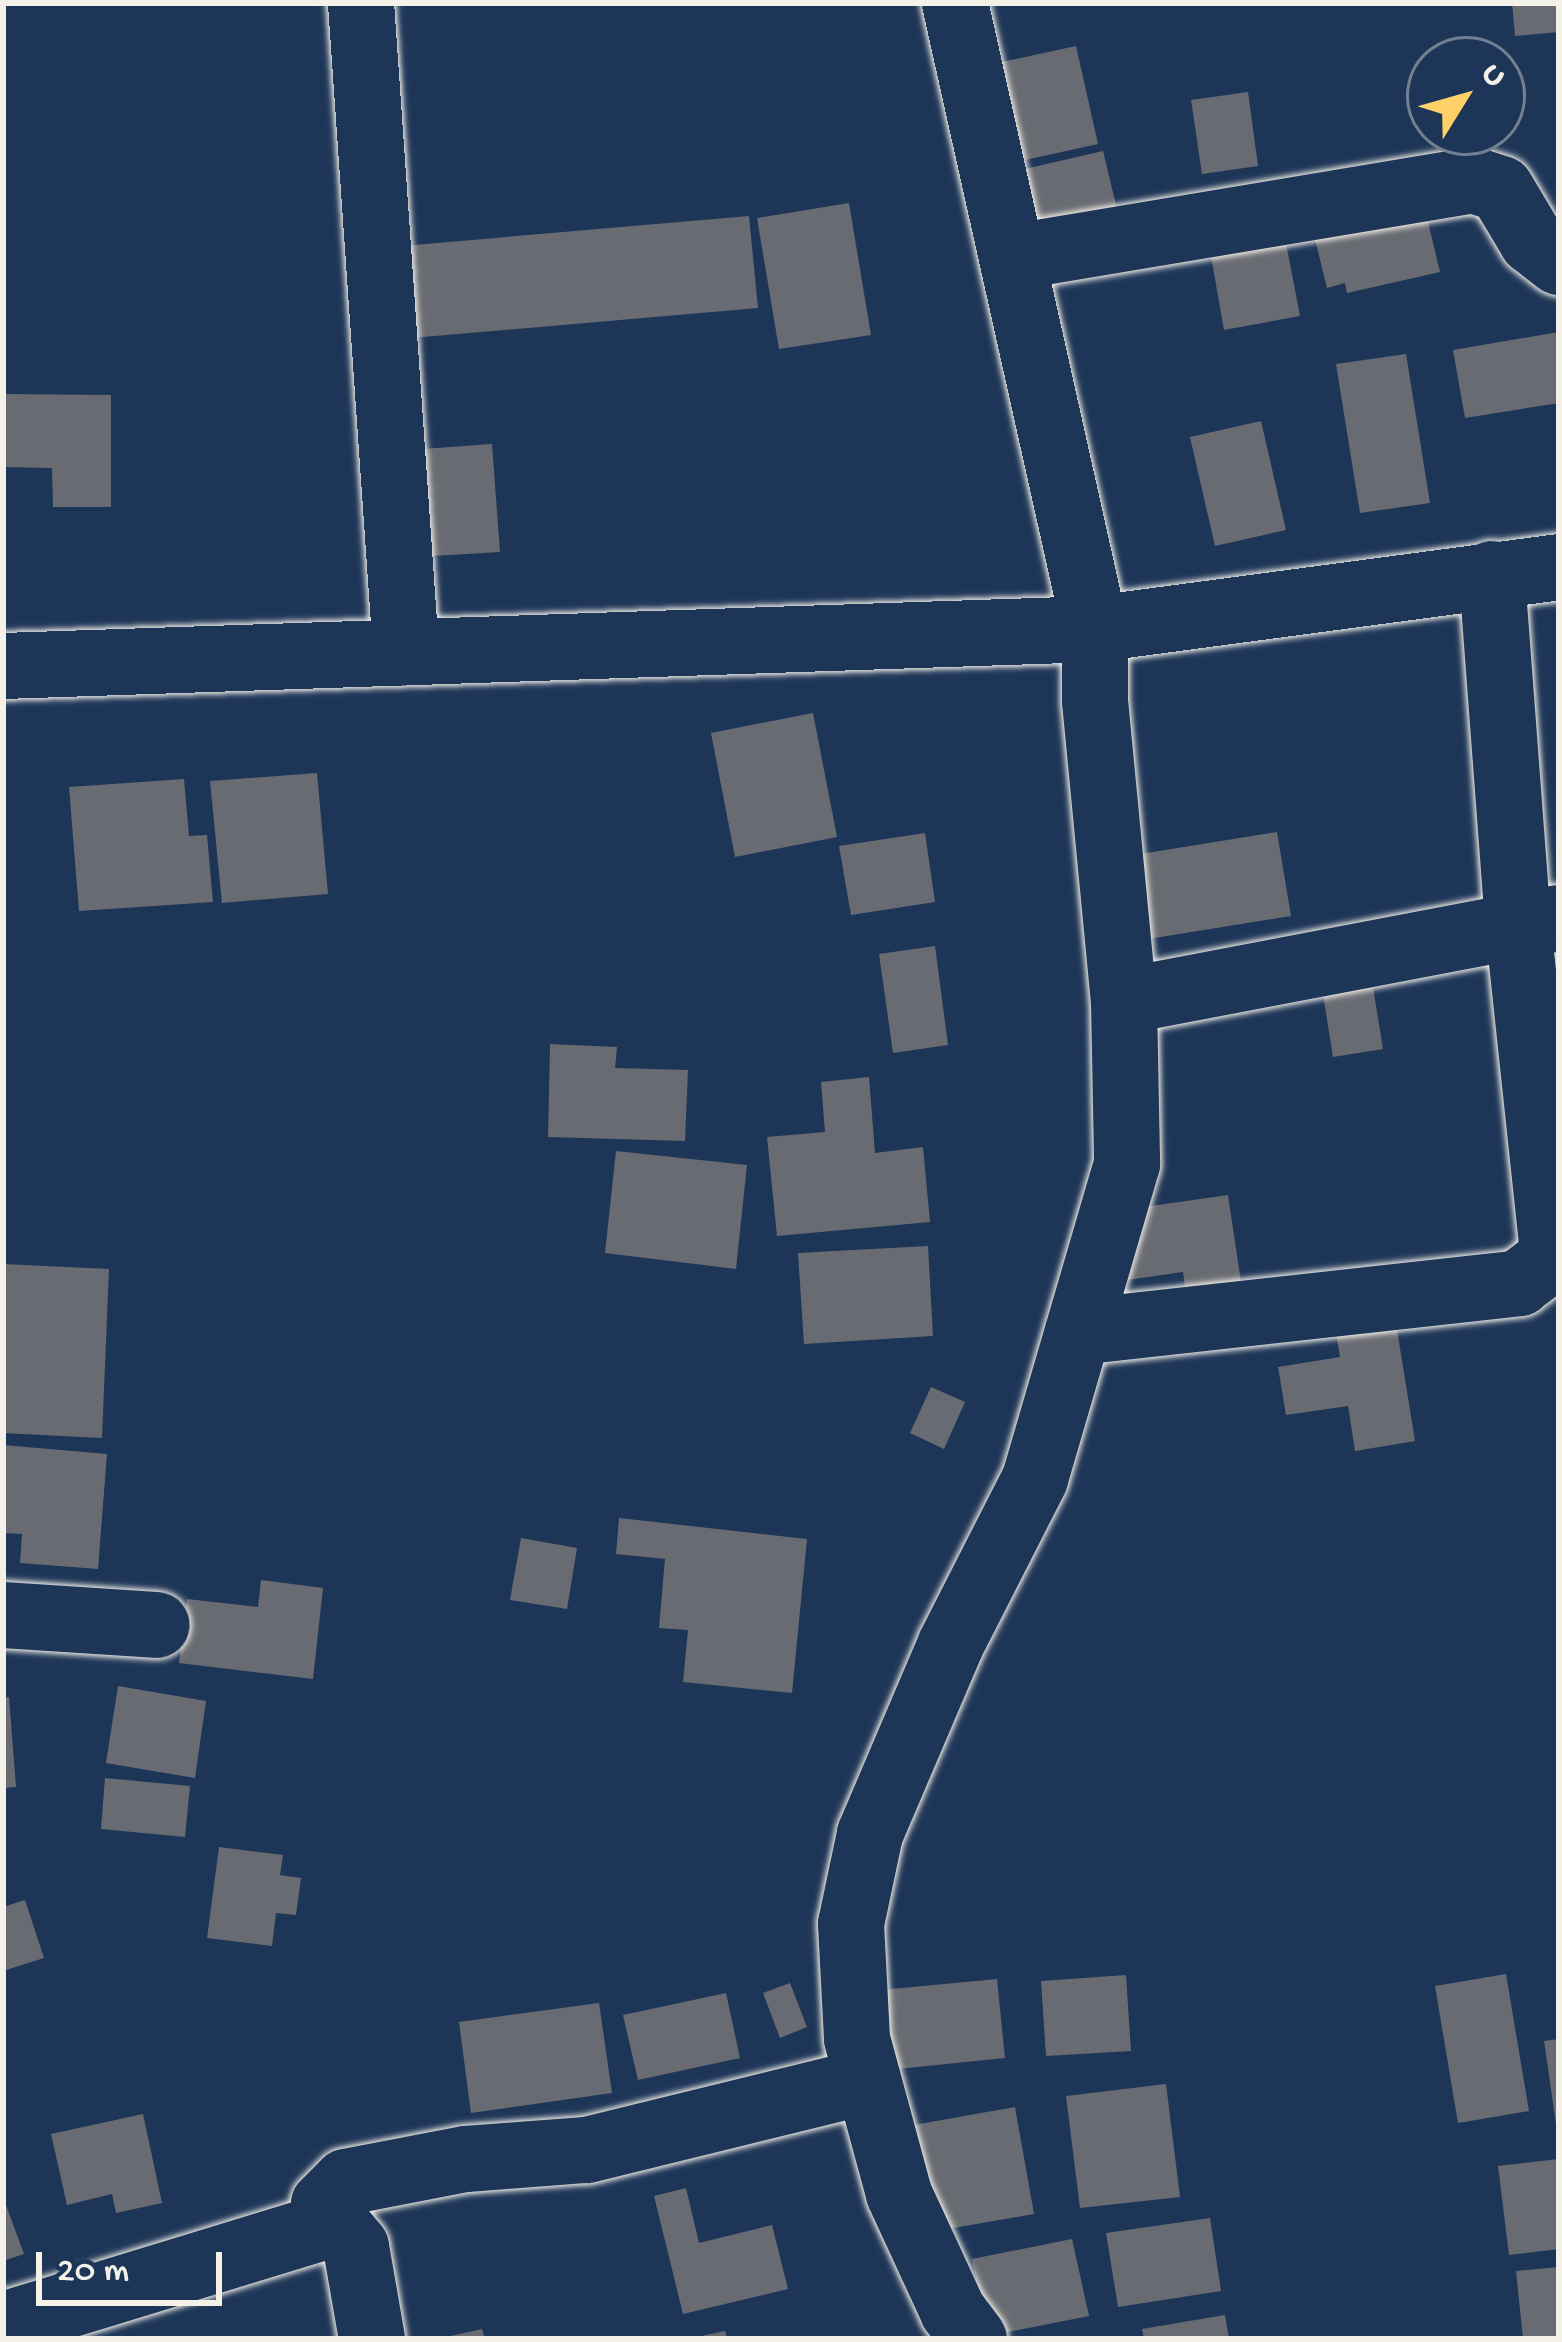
<!DOCTYPE html>
<style>
body{margin:0}
#map{position:relative;width:1562px;height:2342px;overflow:hidden;background:#1d3557;font-family:"Gochi Hand",sans-serif}
div>[style]{position:absolute}
[style*='--x']{left:calc(var(--x)*1px);top:calc(var(--y)*1px);width:calc(var(--w)*1px);rotate:calc(var(--a)*1deg)}
.building>*{inset:0;background:#696b73}
.roads{filter:drop-shadow(0 0 3px #f4f1e8) drop-shadow(0 0 3px #f4f1e8)}
.minor>*{height:66px;margin:-33px;padding:0 33px;transform-origin:33px;border-radius:33px;background:#1d3557}
span{translate:-50% -50%;white-space:nowrap;text-align:center;line-height:1.15;-webkit-text-stroke:9px #1d3557;paint-order:stroke}
.frame{position:absolute;inset:0;border:6px solid #f4f1e8;pointer-events:none}
.north{position:absolute;left:1406px;top:36px;width:120px;height:120px;box-sizing:border-box;background:#1d3557;border:3px solid #738091;border-radius:50%;rotate:53deg;font-size:33px;font-weight:700;line-height:48px;text-align:center;color:#f4f1e8}
.north::after{content:'';display:block;margin:auto;width:42px;height:54px;background:#ffd166;clip-path:polygon(50% 0,100% 100%,50% 72%,0 100%)}
.scale{position:absolute;left:36px;top:2252px;width:186px;height:54px;box-sizing:border-box;border:6px solid #f4f1e8;border-top:0;padding-left:15px;font-size:36px;line-height:42px;white-space:nowrap;color:#f4f1e8;-webkit-text-stroke:9px #1d3557;paint-order:stroke}
</style>
<div id="map">
<div class="building">
<div style="clip-path:polygon(1512px 3px,1559px 3px,1559px 32px,1515px 36px)"></div>
<div style="clip-path:polygon(1076px 46px,1098px 144px,998px 166px,997px 63px)"></div>
<div style="clip-path:polygon(1248px 92px,1258px 166px,1202px 174px,1191px 100px)"></div>
<div style="clip-path:polygon(1103px 151px,1122px 230px,1016px 232px,1003px 174px)"></div>
<div style="clip-path:polygon(1423px 201px,1440px 272px,1347px 293px,1345px 283px,1327px 288px,1312px 227px)"></div>
<div style="clip-path:polygon(849px 203px,871px 335px,779px 349px,757px 218px)"></div>
<div style="clip-path:polygon(749px 216px,758px 308px,400px 339px,391px 247px)"></div>
<div style="clip-path:polygon(1286px 243px,1300px 316px,1224px 330px,1211px 256px)"></div>
<div style="clip-path:polygon(1559px 332px,1559px 403px,1465px 418px,1453px 350px)"></div>
<div style="clip-path:polygon(1406px 354px,1430px 503px,1360px 513px,1336px 364px)"></div>
<div style="clip-path:polygon(3px 394px,111px 395px,111px 507px,53px 507px,52px 468px,3px 467px)"></div>
<div style="clip-path:polygon(1261px 421px,1286px 530px,1215px 546px,1190px 437px)"></div>
<div style="clip-path:polygon(492px 444px,500px 552px,415px 557px,408px 450px)"></div>
<div style="clip-path:polygon(813px 713px,837px 837px,735px 857px,711px 733px)"></div>
<div style="clip-path:polygon(317px 773px,328px 894px,222px 903px,210px 781px)"></div>
<div style="clip-path:polygon(184px 779px,189px 836px,207px 835px,213px 902px,79px 911px,69px 787px)"></div>
<div style="clip-path:polygon(1277px 832px,1291px 916px,1142px 940px,1128px 856px)"></div>
<div style="clip-path:polygon(925px 833px,935px 902px,851px 915px,839px 846px)"></div>
<div style="clip-path:polygon(935px 946px,948px 1045px,893px 1053px,879px 954px)"></div>
<div style="clip-path:polygon(1371px 975px,1383px 1049px,1333px 1057px,1321px 982px)"></div>
<div style="clip-path:polygon(550px 1044px,617px 1047px,615px 1068px,688px 1070px,685px 1141px,548px 1137px)"></div>
<div style="clip-path:polygon(869px 1077px,875px 1153px,923px 1147px,930px 1222px,777px 1236px,767px 1137px,825px 1132px,821px 1082px)"></div>
<div style="clip-path:polygon(616px 1151px,747px 1165px,736px 1269px,605px 1253px)"></div>
<div style="clip-path:polygon(1228px 1195px,1244px 1302px,1188px 1310px,1183px 1272px,1127px 1280px,1116px 1211px)"></div>
<div style="clip-path:polygon(928px 1246px,933px 1336px,804px 1344px,798px 1253px)"></div>
<div style="clip-path:polygon(3px 1264px,109px 1269px,102px 1438px,3px 1433px)"></div>
<div style="clip-path:polygon(1394px 1311px,1415px 1441px,1355px 1451px,1348px 1406px,1286px 1415px,1278px 1367px,1340px 1357px,1334px 1320px)"></div>
<div style="clip-path:polygon(931px 1387px,965px 1402px,944px 1449px,910px 1433px)"></div>
<div style="clip-path:polygon(3px 1445px,107px 1454px,98px 1569px,20px 1563px,22px 1534px,3px 1533px)"></div>
<div style="clip-path:polygon(619px 1518px,807px 1539px,792px 1693px,683px 1682px,688px 1630px,659px 1628px,665px 1559px,616px 1554px)"></div>
<div style="clip-path:polygon(521px 1538px,577px 1548px,567px 1609px,510px 1600px)"></div>
<div style="clip-path:polygon(261px 1580px,323px 1588px,313px 1679px,179px 1663px,187px 1599px,258px 1607px)"></div>
<div style="clip-path:polygon(118px 1686px,206px 1701px,195px 1778px,106px 1763px)"></div>
<div style="clip-path:polygon(9px 1697px,16px 1787px,3px 1788px,3px 1698px)"></div>
<div style="clip-path:polygon(105px 1778px,190px 1786px,185px 1837px,101px 1829px)"></div>
<div style="clip-path:polygon(219px 1847px,283px 1855px,280px 1875px,301px 1878px,296px 1915px,276px 1913px,272px 1946px,207px 1938px)"></div>
<div style="clip-path:polygon(25px 1900px,44px 1958px,3px 1971px,3px 1907px)"></div>
<div style="clip-path:polygon(1506px 1974px,1529px 2111px,1458px 2123px,1435px 1986px)"></div>
<div style="clip-path:polygon(1126px 1975px,1131px 2051px,1046px 2056px,1041px 1981px)"></div>
<div style="clip-path:polygon(997px 1979px,1005px 2058px,878px 2071px,870px 1991px)"></div>
<div style="clip-path:polygon(790px 1983px,807px 2027px,780px 2038px,763px 1993px)"></div>
<div style="clip-path:polygon(726px 1993px,740px 2058px,638px 2080px,623px 2015px)"></div>
<div style="clip-path:polygon(599px 2003px,612px 2093px,471px 2113px,459px 2022px)"></div>
<div style="clip-path:polygon(1559px 2039px,1559px 2123px,1556px 2124px,1544px 2041px)"></div>
<div style="clip-path:polygon(1166px 2084px,1180px 2197px,1080px 2208px,1066px 2096px)"></div>
<div style="clip-path:polygon(1015px 2107px,1034px 2214px,919px 2234px,897px 2128px)"></div>
<div style="clip-path:polygon(143px 2114px,162px 2203px,116px 2213px,112px 2194px,67px 2205px,51px 2134px)"></div>
<div style="clip-path:polygon(1559px 2159px,1559px 2249px,1509px 2255px,1498px 2166px)"></div>
<div style="clip-path:polygon(686px 2188px,699px 2243px,772px 2225px,788px 2289px,683px 2314px,654px 2196px)"></div>
<div style="clip-path:polygon(3px 2197px,24px 2254px,3px 2261px)"></div>
<div style="clip-path:polygon(1210px 2218px,1221px 2291px,1118px 2307px,1106px 2233px)"></div>
<div style="clip-path:polygon(1072px 2239px,1089px 2316px,988px 2336px,972px 2259px)"></div>
<div style="clip-path:polygon(1559px 2267px,1559px 2339px,1523px 2339px,1516px 2271px)"></div>
<div style="clip-path:polygon(1225px 2315px,1229px 2339px,1144px 2339px,1142px 2329px)"></div>
<div style="clip-path:polygon(482px 2329px,485px 2339px,446px 2339px,446px 2337px)"></div>
<div style="clip-path:polygon(725px 2331px,727px 2339px,697px 2339px,697px 2337px)"></div>
</div>
<div class="roads">
<div class="minor">
<div style="--x:361;--y:3;--w:651;--a:86.03"></div>
<div style="--x:955;--y:3;--w:641;--a:77.39"></div>
<div style="--x:1095;--y:629;--w:468;--a:-7.6"></div>
<div style="--x:1014;--y:257;--w:465;--a:-9.5"></div>
<div style="--x:1473;--y:180;--w:29;--a:18"></div>
<div style="--x:1501;--y:189;--w:61;--a:59.2"></div>
<div style="--x:1532;--y:241;--w:34;--a:38"></div>
<div style="--x:3;--y:666;--w:1093;--a:-1.94"></div>
<div style="--x:1095;--y:629;--w:72;--a:90"></div>
<div style="--x:1095;--y:701;--w:301;--a:84.5"></div>
<div style="--x:1124;--y:1001;--w:163;--a:88.9"></div>
<div style="--x:1127;--y:1164;--w:328;--a:106.3"></div>
<div style="--x:1035;--y:1479;--w:185;--a:117"></div>
<div style="--x:951;--y:1644;--w:207;--a:113.1"></div>
<div style="--x:870;--y:1834;--w:92;--a:101.9"></div>
<div style="--x:851;--y:1924;--w:115;--a:87"></div>
<div style="--x:857;--y:2039;--w:161;--a:74.8"></div>
<div style="--x:899;--y:2194;--w:129;--a:65.2"></div>
<div style="--x:953;--y:2311;--w:35;--a:53"></div>
<div style="--x:1124;--y:1001;--w:443;--a:-10.8"></div>
<div style="--x:1078;--y:1332;--w:444;--a:-6.3"></div>
<div style="--x:1519;--y:1283;--w:36;--a:-37"></div>
<div style="--x:1548;--y:1261;--w:18;--a:-77"></div>
<div style="--x:1552;--y:1243;--w:322;--a:-96.1"></div>
<div style="--x:1518;--y:923;--w:350;--a:-94.3"></div>
<div style="--x:3;--y:1615;--w:154;--a:3.7"></div>
<div style="--x:322;--y:2223;--w:19;--a:-84"></div>
<div style="--x:324;--y:2204;--w:31;--a:-45"></div>
<div style="--x:346;--y:2182;--w:122;--a:-10.9"></div>
<div style="--x:466;--y:2159;--w:121;--a:-4.3"></div>
<div style="--x:587;--y:2150;--w:289;--a:-13.8"></div>
<div style="--x:3;--y:2325;--w:348;--a:-17"></div>
<div style="--x:336;--y:2223;--w:31;--a:50"></div>
<div style="--x:356;--y:2247;--w:93;--a:80.1"></div>
</div>
</div>
<div class="frame"></div>
<div class="north">U</div>
<div class="scale">20 m</div>
</div>
